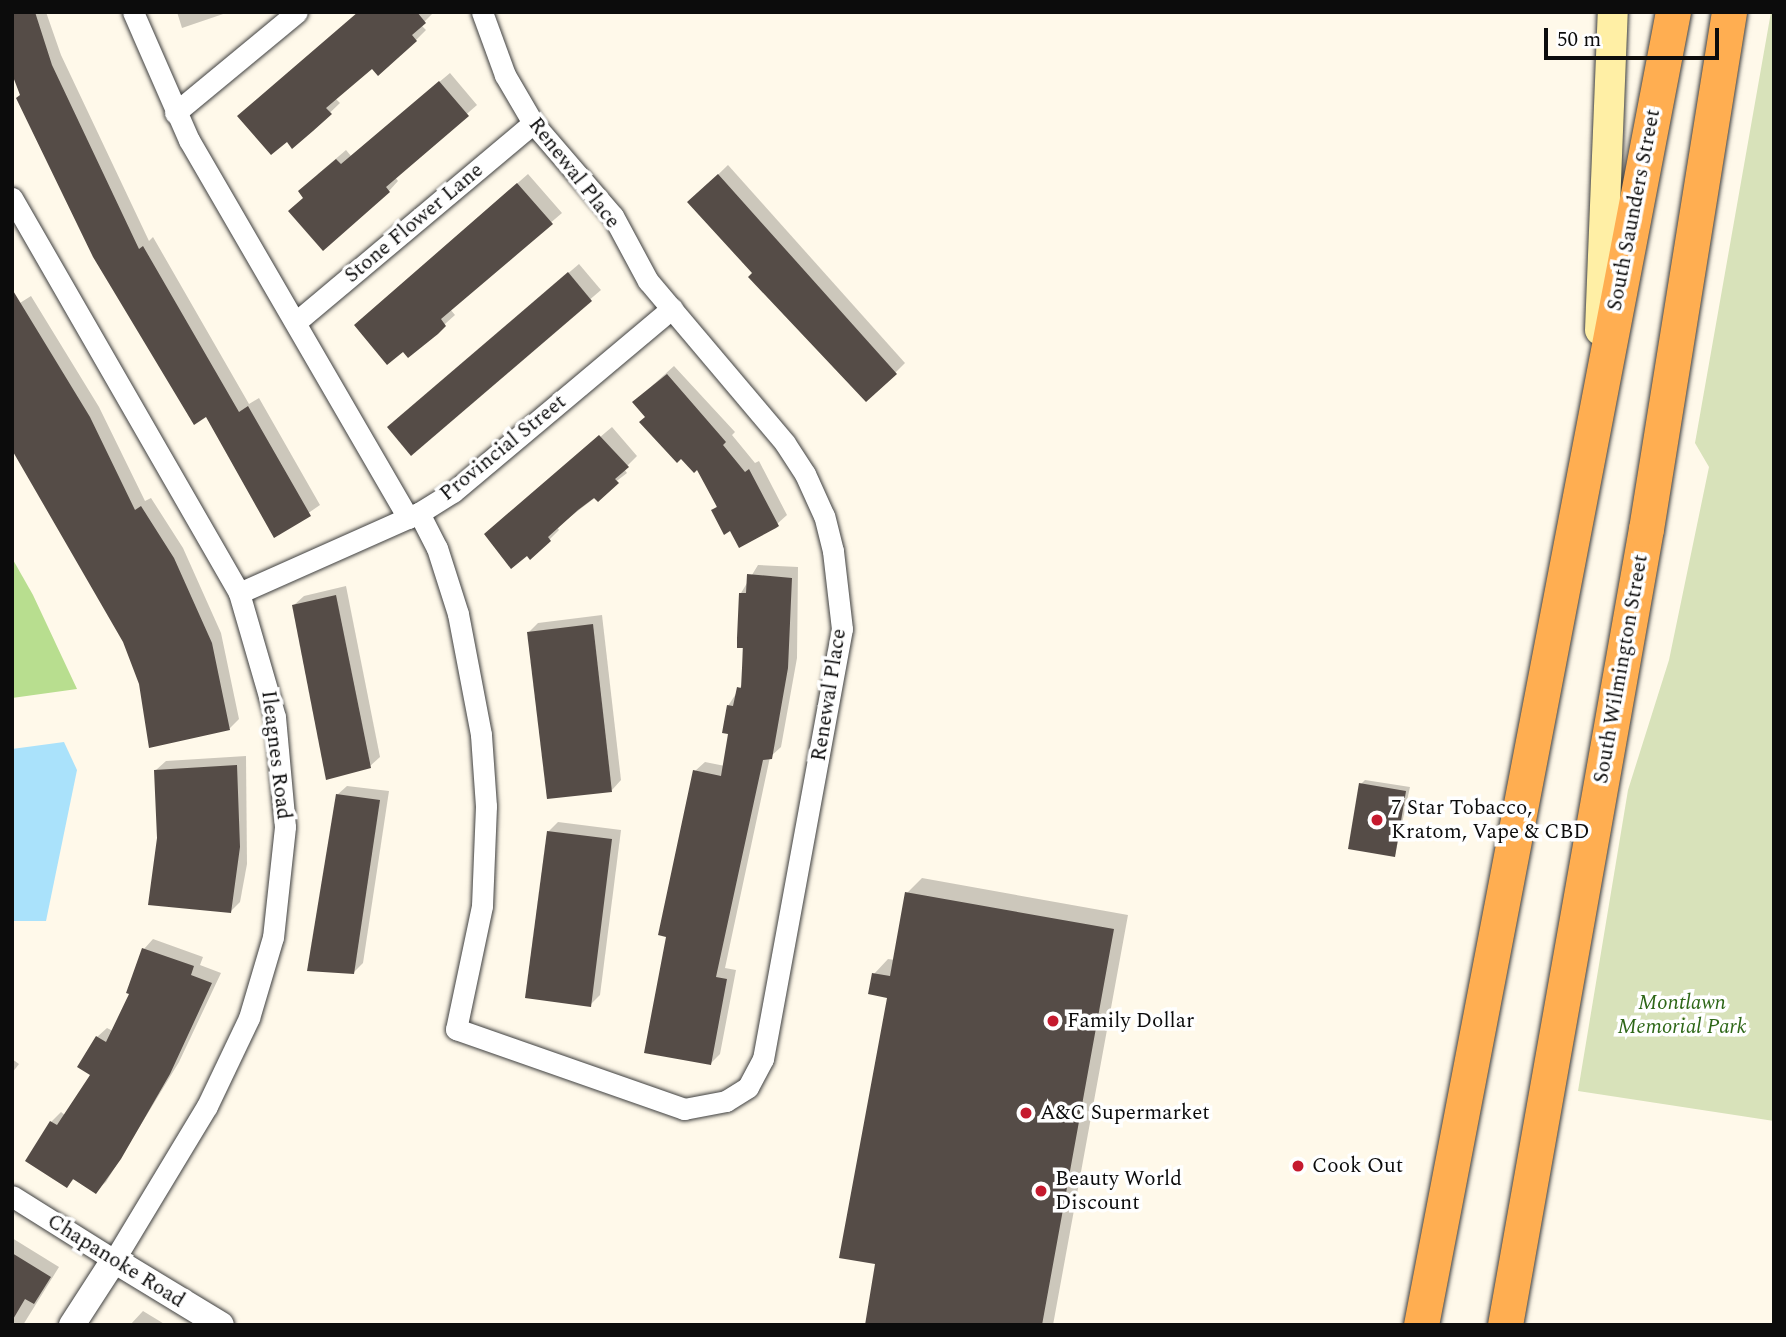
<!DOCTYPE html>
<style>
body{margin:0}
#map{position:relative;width:1786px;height:1337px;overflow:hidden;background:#fff9ea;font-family:Spectral,serif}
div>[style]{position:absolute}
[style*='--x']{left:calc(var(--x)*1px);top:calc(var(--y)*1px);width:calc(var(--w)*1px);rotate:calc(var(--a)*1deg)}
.forest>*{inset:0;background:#b8de8f}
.cemetery>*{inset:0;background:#d8e2ba}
.water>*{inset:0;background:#aae2fb}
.shadow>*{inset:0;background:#0003}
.building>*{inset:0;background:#554c47}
.roads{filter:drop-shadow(0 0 2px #3f3f3f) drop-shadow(0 0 2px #3f3f3f)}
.minor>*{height:21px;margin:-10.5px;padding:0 10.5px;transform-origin:10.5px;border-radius:10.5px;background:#fff}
.tertiary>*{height:26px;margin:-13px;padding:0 13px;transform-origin:13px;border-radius:13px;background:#fff}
.secondary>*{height:30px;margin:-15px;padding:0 15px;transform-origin:15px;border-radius:15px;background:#ffefa5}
.trunk>*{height:35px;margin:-17.5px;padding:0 17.5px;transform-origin:17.5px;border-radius:17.5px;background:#ffae51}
.dots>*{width:19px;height:19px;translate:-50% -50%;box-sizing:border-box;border:4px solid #fff;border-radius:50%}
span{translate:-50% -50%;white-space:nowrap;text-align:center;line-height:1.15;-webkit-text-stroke:7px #fff;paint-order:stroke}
.street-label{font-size:21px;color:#0c0c0c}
.poi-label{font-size:21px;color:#0c0c0c}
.left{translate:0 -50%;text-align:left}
.park-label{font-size:21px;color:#2e6718;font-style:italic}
.frame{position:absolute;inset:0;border:14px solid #0c0c0c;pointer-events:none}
.scale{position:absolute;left:1544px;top:28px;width:175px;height:32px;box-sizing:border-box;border:4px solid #0c0c0c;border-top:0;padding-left:9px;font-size:21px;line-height:24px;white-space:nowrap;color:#0c0c0c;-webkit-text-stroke:5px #fff;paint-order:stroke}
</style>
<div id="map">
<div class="forest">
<div style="clip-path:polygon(12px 558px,33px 595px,77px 689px,12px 698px)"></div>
</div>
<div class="cemetery">
<div style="clip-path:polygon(1771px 12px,1774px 12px,1774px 1121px,1578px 1091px,1628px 790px,1669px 660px,1709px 467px,1695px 443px)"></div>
</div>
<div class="water">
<div style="clip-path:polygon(64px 742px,77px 770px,46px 921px,13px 921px,12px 749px)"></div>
</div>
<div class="shadow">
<div style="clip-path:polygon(12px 12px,46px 12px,61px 55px,149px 241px,153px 237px,249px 404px,259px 398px,320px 505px,275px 536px,22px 95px)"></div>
<div style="clip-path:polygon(177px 12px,229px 12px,182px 28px)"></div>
<div style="clip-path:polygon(359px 12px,434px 12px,421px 25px,426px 30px,416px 40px,378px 73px,372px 66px,335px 98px,340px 103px,312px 130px)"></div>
<div style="clip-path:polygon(450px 73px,477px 105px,395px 177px,398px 181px,389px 191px,305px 197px,318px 174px,346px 150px,351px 156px)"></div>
<div style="clip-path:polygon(728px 165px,905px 363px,895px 373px,755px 273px,699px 193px)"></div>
<div style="clip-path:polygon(528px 174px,562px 213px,450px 309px,455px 315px,436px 332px,403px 349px,366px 316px)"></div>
<div style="clip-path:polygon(579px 264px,601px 290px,411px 453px,399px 418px)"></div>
<div style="clip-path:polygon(31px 296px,99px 407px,145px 501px,151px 498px,183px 548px,221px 633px,239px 719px,230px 728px,151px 746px,141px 683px,12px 308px)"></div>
<div style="clip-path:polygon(674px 366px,735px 432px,732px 435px,755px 463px,759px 461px,787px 515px,777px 524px,731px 529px,713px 510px,718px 505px,698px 467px,647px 417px,644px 393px)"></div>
<div style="clip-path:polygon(612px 427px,637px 456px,624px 469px,627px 473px,557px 527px,559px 530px,531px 558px,496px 525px)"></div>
<div style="clip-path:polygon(758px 565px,798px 567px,797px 658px,781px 747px,770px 757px,725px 968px,736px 970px,720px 1054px,710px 1064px,695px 771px,705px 762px,725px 766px,730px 733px,728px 706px,743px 683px,741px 593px)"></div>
<div style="clip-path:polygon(346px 586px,380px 757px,370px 766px,294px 605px,304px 596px)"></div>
<div style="clip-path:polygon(602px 615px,621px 780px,612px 790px,529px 632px,538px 623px)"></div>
<div style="clip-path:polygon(246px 756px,247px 864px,240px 902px,231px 911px,156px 770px,166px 761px)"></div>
<div style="clip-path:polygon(1365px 780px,1410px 787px,1395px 855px,1361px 784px)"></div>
<div style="clip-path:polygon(347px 786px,389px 791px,363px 963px,353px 973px,337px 795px)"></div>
<div style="clip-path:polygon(558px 822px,621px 830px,600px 995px,590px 1005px,548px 832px)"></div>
<div style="clip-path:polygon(922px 878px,1128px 915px,1053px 1325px,866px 1325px,878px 1263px,889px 996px,874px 974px,888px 959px,895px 960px,907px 893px)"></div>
<div style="clip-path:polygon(153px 939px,203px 957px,200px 965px,221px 973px,179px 1062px,106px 1182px,96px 1191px,75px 1178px,67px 1186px,51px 1122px,61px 1112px,66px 1116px,92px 1074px,97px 1037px,107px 1028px,113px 1031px,132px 993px,144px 949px)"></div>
<div style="clip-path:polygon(12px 1059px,19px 1064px,12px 1073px)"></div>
<div style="clip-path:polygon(12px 1238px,59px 1267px,23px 1325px,12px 1325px)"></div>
<div style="clip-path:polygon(143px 1311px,166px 1325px,130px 1325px)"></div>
</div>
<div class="building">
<div style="clip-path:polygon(12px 12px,35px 12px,52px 65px,139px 249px,143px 246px,239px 412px,248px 406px,311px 516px,274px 538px,206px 417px,194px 425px,93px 257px,16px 98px,20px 95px,12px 74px)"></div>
<div style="clip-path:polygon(358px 12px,417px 12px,426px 23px,412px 35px,417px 41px,398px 58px,378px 76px,372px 69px,326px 108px,332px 114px,313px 131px,292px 149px,287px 142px,271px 155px,237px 116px)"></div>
<div style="clip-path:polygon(439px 81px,469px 116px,386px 187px,390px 192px,323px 251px,288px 211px,303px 198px,298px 191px,336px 159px,341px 164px)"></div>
<div style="clip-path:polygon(718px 174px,897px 374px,866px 402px,748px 277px,752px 273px,687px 202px)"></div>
<div style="clip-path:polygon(517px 183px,553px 224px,441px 319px,446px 326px,438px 334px,408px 358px,403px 352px,387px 365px,354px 325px)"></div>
<div style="clip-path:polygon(568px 272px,592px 301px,411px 456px,387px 427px)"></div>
<div style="clip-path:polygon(12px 289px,90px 417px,135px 510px,141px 506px,174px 558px,212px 643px,230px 730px,149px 748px,139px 684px,123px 642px,12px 450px)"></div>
<div style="clip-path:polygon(667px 374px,726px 442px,723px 445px,745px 472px,749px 469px,779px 526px,776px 528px,739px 548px,730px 531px,724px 535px,711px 510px,717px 507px,697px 470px,694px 473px,681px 459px,677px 463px,639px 422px,645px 417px,632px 402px)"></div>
<div style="clip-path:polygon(599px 435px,629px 467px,615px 479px,619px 483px,598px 502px,594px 498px,578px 510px,548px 537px,551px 541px,530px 560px,527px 556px,511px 569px,484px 534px)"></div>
<div style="clip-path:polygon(747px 574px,792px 578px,788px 668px,772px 759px,763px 760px,716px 977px,727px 979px,711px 1065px,644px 1053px,666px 937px,658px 935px,693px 770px,721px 776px,728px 734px,722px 733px,727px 705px,733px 706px,737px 687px,741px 688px,743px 648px,737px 648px,737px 638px,739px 593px,746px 593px)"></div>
<div style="clip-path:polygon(336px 595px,371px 768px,326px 780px,292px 605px)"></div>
<div style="clip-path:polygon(593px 624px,612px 792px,547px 799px,527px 632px)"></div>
<div style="clip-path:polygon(237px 765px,240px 847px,231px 913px,148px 905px,157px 838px,154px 770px)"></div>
<div style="clip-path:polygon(1359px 783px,1406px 791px,1395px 857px,1348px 849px)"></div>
<div style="clip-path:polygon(336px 794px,380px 800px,354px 974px,307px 971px)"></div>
<div style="clip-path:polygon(547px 831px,612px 839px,591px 1007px,525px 998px)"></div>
<div style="clip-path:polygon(905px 892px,1114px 929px,1042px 1325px,865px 1325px,875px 1264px,839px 1258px,887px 998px,868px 994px,872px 973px,890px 976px)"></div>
<div style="clip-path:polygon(142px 948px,194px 966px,191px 975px,212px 983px,170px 1074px,121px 1159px,96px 1194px,73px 1179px,67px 1188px,25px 1161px,50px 1121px,57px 1125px,90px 1075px,77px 1067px,96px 1036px,106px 1042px,129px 994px,126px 993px)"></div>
<div style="clip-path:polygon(12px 1253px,51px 1277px,34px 1304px,25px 1299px,12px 1321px)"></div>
</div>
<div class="roads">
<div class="minor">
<div style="--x:133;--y:12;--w:140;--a:66.4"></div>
<div style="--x:189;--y:140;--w:437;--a:59.9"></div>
<div style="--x:175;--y:113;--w:158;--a:-39.6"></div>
<div style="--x:12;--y:198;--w:456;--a:60.1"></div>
<div style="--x:239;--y:593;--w:129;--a:73.8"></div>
<div style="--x:275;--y:717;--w:110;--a:84.8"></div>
<div style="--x:285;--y:827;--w:111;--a:96.2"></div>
<div style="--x:273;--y:937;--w:84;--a:106.5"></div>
<div style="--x:249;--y:1018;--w:98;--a:115.5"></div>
<div style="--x:207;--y:1106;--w:180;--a:121.1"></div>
<div style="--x:114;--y:1260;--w:120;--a:-147.9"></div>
<div style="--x:296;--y:322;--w:309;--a:-40"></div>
<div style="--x:419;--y:513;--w:39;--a:63"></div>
<div style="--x:437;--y:548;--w:69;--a:72.3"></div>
<div style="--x:458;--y:614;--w:123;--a:79.2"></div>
<div style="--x:481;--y:735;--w:71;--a:86"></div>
<div style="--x:486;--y:806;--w:100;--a:92.3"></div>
<div style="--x:482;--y:906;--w:126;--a:101.9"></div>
<div style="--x:456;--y:1029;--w:242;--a:19.3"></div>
<div style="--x:684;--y:1109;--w:43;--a:-10.8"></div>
<div style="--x:726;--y:1101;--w:26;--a:-32"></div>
<div style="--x:748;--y:1087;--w:32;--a:-62"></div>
<div style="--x:763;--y:1059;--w:437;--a:-79.6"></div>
<div style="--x:842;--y:629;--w:79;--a:-96.6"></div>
<div style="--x:833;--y:551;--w:36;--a:-104"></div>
<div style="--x:824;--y:516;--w:46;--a:-114.3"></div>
<div style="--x:805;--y:474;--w:37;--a:-123"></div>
<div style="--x:785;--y:443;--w:212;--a:-130.2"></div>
<div style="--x:648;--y:281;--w:74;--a:-118.3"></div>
<div style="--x:613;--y:216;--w:123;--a:-130.7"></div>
<div style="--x:533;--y:123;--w:56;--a:-120.3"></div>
<div style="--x:505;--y:75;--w:67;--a:-110.1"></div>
<div style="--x:239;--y:593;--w:197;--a:-24"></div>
<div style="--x:419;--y:513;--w:40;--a:-32"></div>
<div style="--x:453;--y:492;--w:286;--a:-40"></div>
</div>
<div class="tertiary">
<div style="--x:72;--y:1325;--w:77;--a:-57.1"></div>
<div style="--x:114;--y:1260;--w:125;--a:31.3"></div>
</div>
<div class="secondary">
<div style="--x:1600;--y:330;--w:318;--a:-87.7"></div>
</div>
<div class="trunk">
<div style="--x:1421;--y:1325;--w:1337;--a:-79.14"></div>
<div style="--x:1505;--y:1325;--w:808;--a:-79.96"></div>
<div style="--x:1646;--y:529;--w:524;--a:-80.88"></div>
</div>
</div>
<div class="dots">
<div style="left:1377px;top:820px;background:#c51a2e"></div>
<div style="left:1053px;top:1021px;background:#c51a2e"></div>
<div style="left:1026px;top:1113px;background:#c51a2e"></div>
<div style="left:1298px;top:1166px;background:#c51a2e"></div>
<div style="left:1041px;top:1191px;background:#c51a2e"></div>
</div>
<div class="street-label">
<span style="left:574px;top:173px;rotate:52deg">Renewal Place</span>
<span style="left:1634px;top:210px;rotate:-79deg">South Saunders Street</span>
<span style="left:414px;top:223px;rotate:-40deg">Stone Flower Lane</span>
<span style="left:503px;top:448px;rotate:-39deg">Provincial Street</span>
<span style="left:1621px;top:669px;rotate:-80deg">South Wilmington Street</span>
<span style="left:829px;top:695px;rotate:-81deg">Renewal Place</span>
<span style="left:276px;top:755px;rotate:83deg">Ileagnes Road</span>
<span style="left:116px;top:1261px;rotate:32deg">Chapanoke Road</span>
</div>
<div class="poi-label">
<span class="left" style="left:1391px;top:820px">7 Star Tobacco,<br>Kratom, Vape &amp; CBD</span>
<span class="left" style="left:1067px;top:1021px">Family Dollar</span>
<span class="left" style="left:1040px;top:1113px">A&amp;C Supermarket</span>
<span class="left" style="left:1312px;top:1166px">Cook Out</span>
<span class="left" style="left:1055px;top:1191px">Beauty World<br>Discount</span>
</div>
<div class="park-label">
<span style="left:1682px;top:1015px">Montlawn<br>Memorial Park</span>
</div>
<div class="frame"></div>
<div class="scale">50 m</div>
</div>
